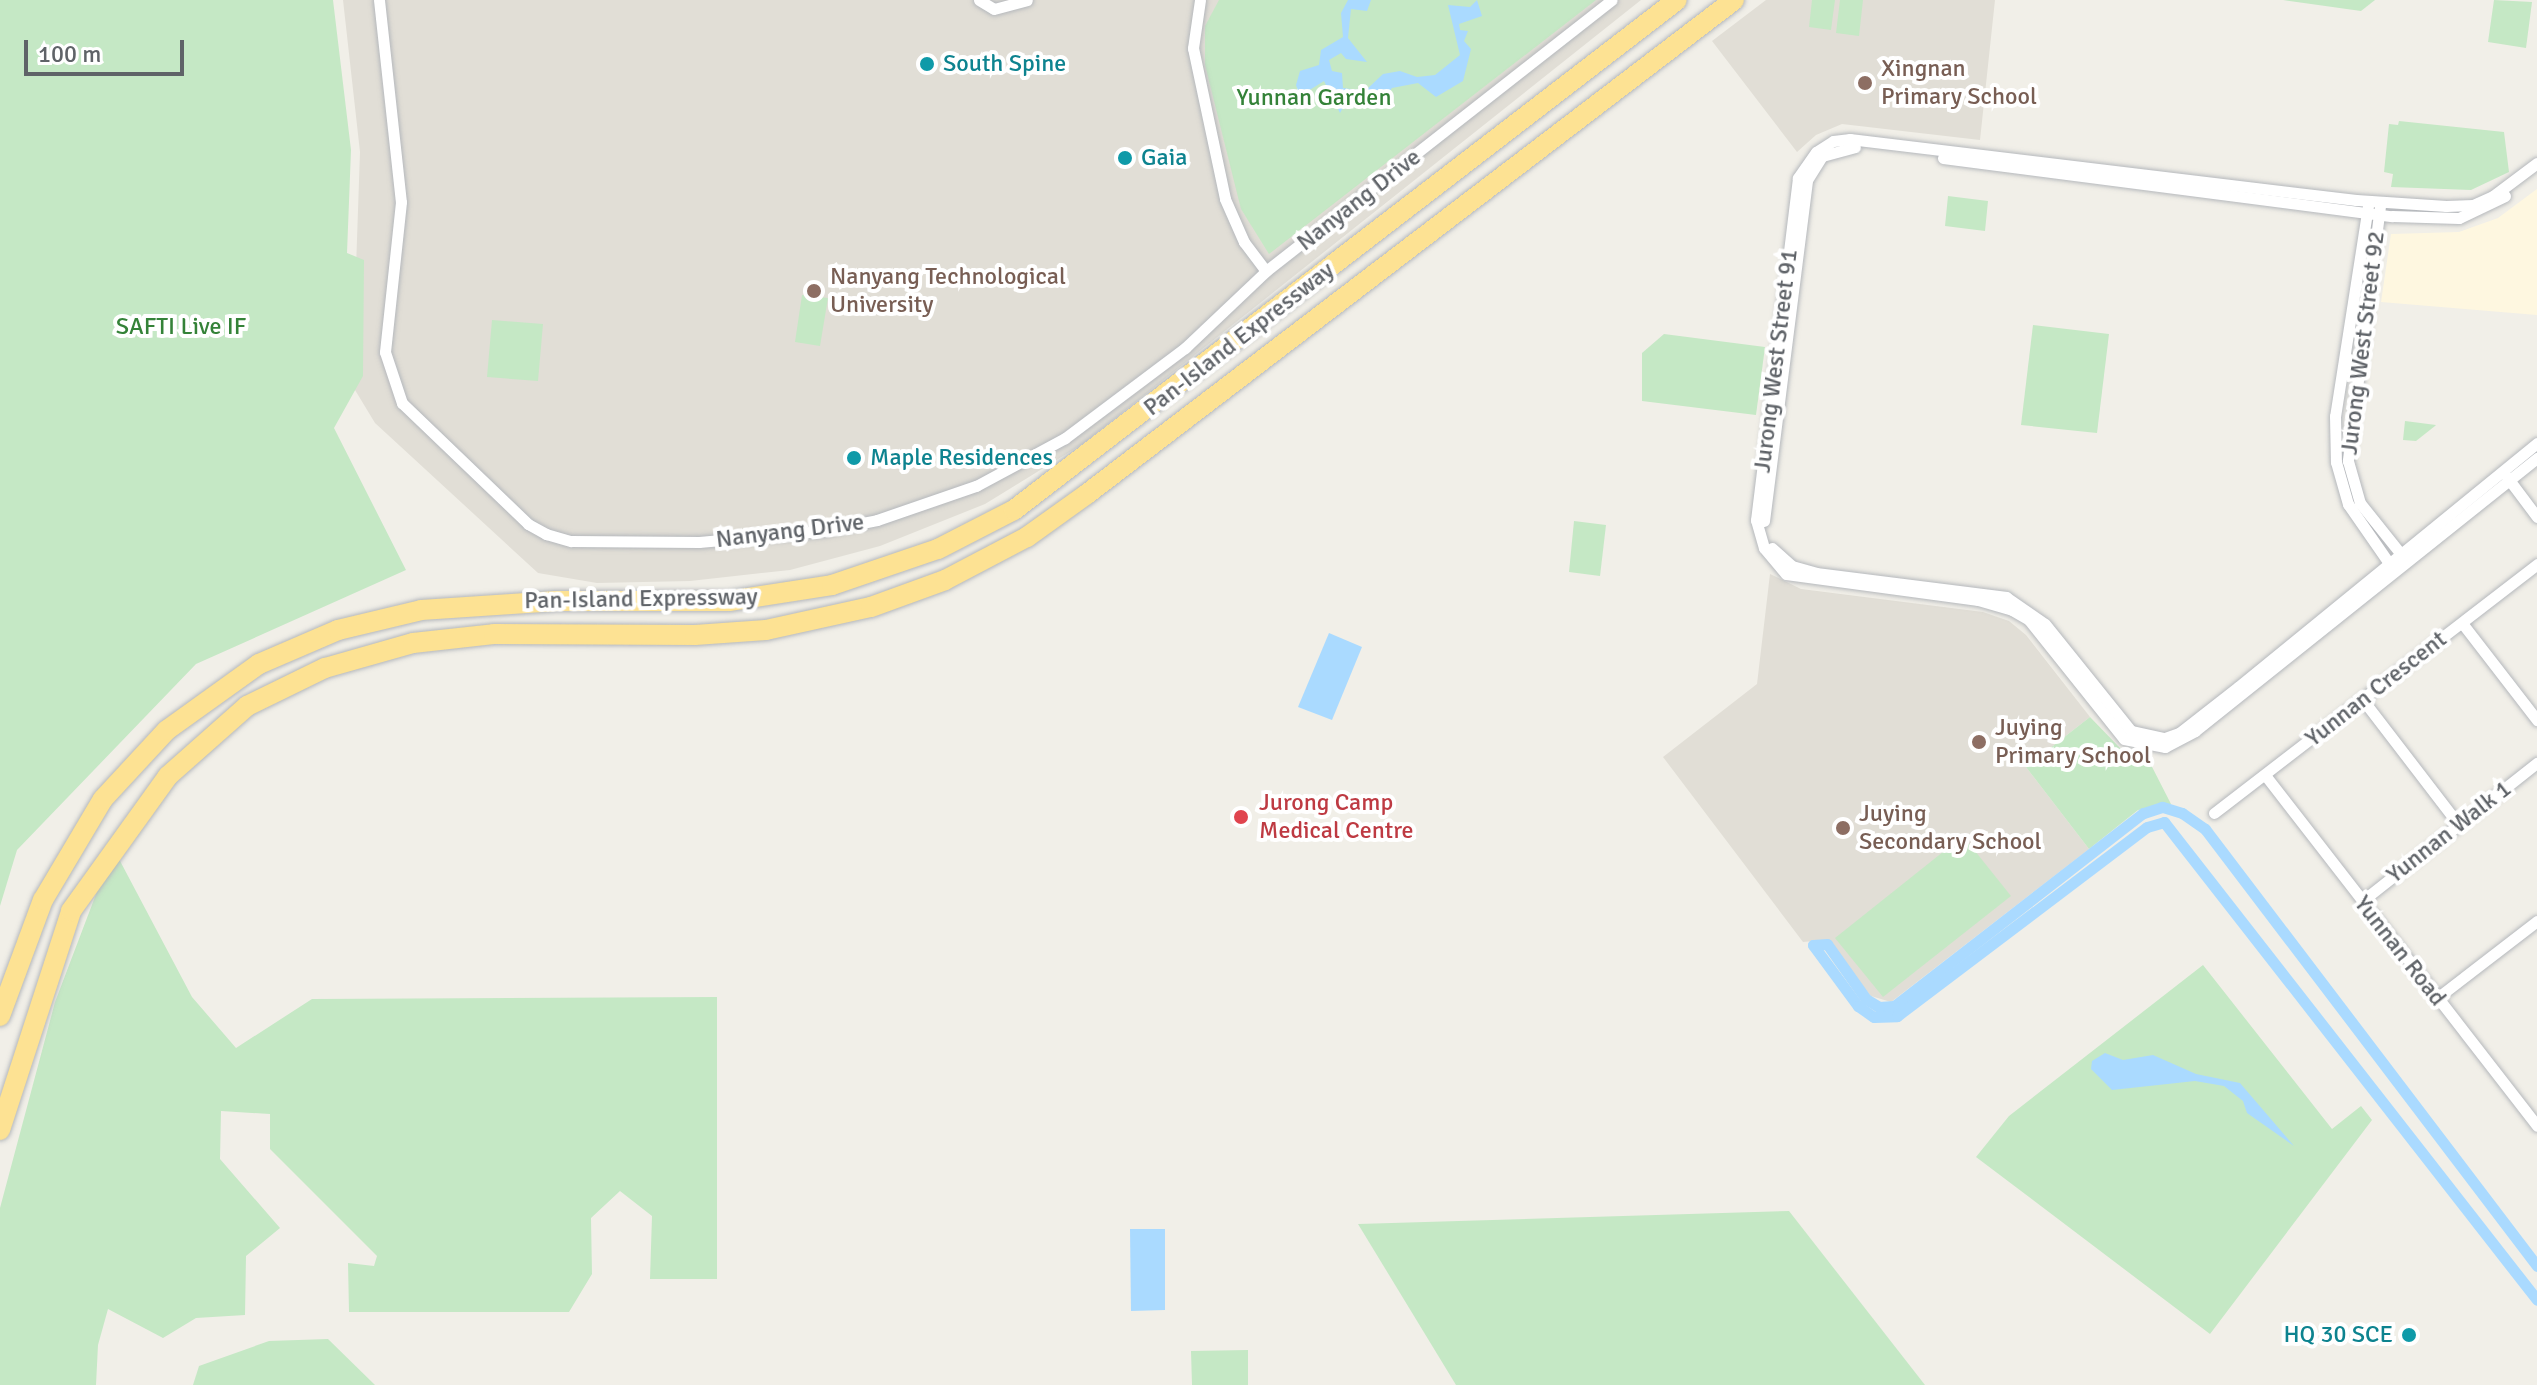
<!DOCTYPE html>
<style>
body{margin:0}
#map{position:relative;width:2537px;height:1385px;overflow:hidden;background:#f1efe8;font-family:Signika,sans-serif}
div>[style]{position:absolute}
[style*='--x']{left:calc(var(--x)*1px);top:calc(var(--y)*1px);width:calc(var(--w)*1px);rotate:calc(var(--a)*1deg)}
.commercial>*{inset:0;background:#fef7e0}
.education>*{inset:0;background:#e1ded6}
.green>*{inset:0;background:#c5e8c5}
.water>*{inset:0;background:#aadaff}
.canal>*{height:11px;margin:-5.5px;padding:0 5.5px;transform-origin:5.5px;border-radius:5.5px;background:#aadaff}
.roads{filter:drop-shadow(0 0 2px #b5b8bc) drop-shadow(0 0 2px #b5b8bc)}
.minor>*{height:11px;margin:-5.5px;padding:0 5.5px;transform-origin:5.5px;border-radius:5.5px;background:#fff}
.motorway>*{height:20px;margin:-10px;padding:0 10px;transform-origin:10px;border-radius:10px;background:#fde293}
.dots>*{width:22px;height:22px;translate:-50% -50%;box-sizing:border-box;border:4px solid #fff;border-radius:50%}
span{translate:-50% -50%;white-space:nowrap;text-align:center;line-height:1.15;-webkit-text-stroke:8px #fff;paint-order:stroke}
.culture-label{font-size:24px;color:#0d838f}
.left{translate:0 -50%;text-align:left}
.right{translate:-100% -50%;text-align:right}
.education-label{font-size:24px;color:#785e54}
.park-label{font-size:24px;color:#348238}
.street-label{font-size:24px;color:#5f6368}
.health-label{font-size:24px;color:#be3a42}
.scale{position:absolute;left:24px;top:40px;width:160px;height:36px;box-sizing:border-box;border:4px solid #5f6368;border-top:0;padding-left:10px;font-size:24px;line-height:28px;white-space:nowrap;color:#5f6368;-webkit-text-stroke:6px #fff;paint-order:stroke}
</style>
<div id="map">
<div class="commercial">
<div style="clip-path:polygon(2537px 189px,2537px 315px,2381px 302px,2391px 234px,2459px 232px,2498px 218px)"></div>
</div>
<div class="education">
<div style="clip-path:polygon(343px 0,1641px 0,1084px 443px,985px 504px,880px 546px,790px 570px,690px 581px,597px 583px,538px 573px,375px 423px,352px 385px,360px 152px)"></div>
<div style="clip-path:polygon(1766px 0,1995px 0,1980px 140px,1842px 124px,1816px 135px,1797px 152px,1712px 41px)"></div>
<div style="clip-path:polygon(1770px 574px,1801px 589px,1983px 612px,2009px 621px,2026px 635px,2090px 717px,2026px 767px,2089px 849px,1891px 1002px,1871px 996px,1825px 940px,1803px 942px,1663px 757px,1757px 684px)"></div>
</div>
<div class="green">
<div style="clip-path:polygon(0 0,333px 0,351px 150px,347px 253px,364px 260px,363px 376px,334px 428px,406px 570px,196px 664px,17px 850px,0 906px)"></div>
<div style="clip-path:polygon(1219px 0,1596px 0,1269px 254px,1241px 209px,1205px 65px,1205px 26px)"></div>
<div style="clip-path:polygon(1812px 0,1835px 0,1831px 30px,1809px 27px)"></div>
<div style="clip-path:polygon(1840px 0,1863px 0,1859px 36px,1836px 33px)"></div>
<div style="clip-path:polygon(2283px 0,2375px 0,2361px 11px)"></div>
<div style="clip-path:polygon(2494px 0,2532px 2px,2526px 48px,2488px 42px)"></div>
<div style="clip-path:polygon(2399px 121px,2504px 132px,2509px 172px,2471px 190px,2391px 187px,2393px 174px,2384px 172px,2389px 124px,2398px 125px)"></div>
<div style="clip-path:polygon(1948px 196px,1988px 201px,1985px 231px,1945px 226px)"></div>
<div style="clip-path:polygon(802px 295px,828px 298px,820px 346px,795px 342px)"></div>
<div style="clip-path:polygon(492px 320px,543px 324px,538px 381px,487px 377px)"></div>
<div style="clip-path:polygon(2033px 325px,2109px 334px,2097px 433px,2021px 425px)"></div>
<div style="clip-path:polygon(1664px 334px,1765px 347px,1756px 415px,1642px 401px,1642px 353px)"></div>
<div style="clip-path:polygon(2405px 421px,2436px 425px,2435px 426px,2416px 441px,2403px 440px)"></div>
<div style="clip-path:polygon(1574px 521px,1606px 525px,1600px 576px,1569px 572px)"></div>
<div style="clip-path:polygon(2090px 717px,2120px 748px,2147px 757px,2171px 804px,2138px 810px,2089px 849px,2026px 767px)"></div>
<div style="clip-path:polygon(1963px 836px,2011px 896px,1883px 997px,1835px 938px)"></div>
<div style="clip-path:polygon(119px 859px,192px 997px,236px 1048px,312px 999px,717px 997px,717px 1279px,650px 1279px,652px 1216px,620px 1191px,591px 1218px,592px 1274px,569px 1312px,349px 1312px,348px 1263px,374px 1266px,377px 1256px,270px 1149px,270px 1114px,221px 1111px,220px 1159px,280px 1228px,246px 1256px,245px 1315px,196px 1318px,163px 1338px,108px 1309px,98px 1345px,96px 1385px,0 1385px,0 1208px,55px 1002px,98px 889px)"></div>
<div style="clip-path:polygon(2203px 965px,2332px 1129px,2361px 1106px,2372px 1120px,2210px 1334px,1976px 1157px,2009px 1116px)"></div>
<div style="clip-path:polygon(1789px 1211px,1925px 1385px,1456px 1385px,1358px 1224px)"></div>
<div style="clip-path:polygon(328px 1339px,375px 1385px,193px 1385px,199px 1366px,269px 1341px)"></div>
<div style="clip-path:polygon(1248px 1350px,1248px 1385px,1192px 1385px,1191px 1351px)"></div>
</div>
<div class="water">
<div style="clip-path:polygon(1348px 0,1371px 0,1367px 11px,1351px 9px,1348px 38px,1367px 62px,1346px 59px,1341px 53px,1329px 60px,1332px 71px,1342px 73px,1343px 88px,1365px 91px,1383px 74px,1400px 71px,1417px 77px,1435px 75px,1460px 55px,1448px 5px,1470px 7px,1477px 0,1482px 16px,1459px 24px,1460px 30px,1468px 31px,1464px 41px,1471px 49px,1463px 81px,1436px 97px,1418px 83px,1392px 88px,1383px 100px,1362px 106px,1347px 100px,1340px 113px,1324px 81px,1300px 96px,1296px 85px,1300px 71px,1319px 65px,1321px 50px,1343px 37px,1341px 13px)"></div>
<div style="clip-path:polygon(1329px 633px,1362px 647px,1332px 720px,1298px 707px)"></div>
<div style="clip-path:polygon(2105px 1053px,2123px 1060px,2153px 1055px,2196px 1074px,2240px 1083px,2294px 1146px,2247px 1113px,2243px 1101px,2224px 1086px,2195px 1081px,2112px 1090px,2091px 1069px,2092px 1061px)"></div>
<div style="clip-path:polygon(1130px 1229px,1165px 1229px,1165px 1310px,1131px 1311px)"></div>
</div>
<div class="canal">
<div style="--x:2537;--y:1266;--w:549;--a:-127.22"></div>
<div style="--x:2205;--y:829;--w:28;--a:-145"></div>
<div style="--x:2182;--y:813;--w:21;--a:-163"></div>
<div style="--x:2162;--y:807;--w:20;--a:162"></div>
<div style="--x:2143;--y:813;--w:315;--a:142.2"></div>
<div style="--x:1894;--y:1006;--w:15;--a:176"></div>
<div style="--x:1879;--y:1007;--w:15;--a:-148"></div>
<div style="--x:1866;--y:999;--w:67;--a:-125.3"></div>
<div style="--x:1827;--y:944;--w:14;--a:176"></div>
<div style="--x:1813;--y:945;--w:76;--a:53.6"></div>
<div style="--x:1858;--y:1006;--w:19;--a:35"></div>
<div style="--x:1874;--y:1017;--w:23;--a:-2"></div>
<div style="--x:1897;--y:1016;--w:313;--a:-37.1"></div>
<div style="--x:2147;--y:827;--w:18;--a:-16"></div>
<div style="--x:2164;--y:822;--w:606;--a:52.03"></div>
</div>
<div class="roads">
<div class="minor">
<div style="--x:379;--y:0;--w:203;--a:83.8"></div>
<div style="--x:401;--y:202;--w:151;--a:96.1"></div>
<div style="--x:385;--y:352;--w:54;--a:71.6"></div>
<div style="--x:402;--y:403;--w:175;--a:43.8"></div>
<div style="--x:528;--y:524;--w:21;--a:29"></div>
<div style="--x:546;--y:534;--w:26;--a:16"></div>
<div style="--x:571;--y:541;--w:128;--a:0.4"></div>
<div style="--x:699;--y:542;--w:122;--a:-5.2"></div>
<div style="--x:821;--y:531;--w:57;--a:-11.1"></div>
<div style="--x:877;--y:520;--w:105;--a:-19"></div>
<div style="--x:976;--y:486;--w:101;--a:-28.3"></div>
<div style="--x:1065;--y:438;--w:150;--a:-36.9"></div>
<div style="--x:1185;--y:348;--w:112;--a:-43.5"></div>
<div style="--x:1266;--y:271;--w:439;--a:-38.1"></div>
<div style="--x:979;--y:0;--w:17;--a:31"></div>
<div style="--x:994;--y:9;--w:34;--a:-15"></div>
<div style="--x:1200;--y:0;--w:49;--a:98.3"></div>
<div style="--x:1193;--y:48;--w:154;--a:78"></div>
<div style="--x:1225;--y:199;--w:47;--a:66.2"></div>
<div style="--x:1244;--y:242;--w:36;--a:53"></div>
<div style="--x:1943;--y:158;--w:453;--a:7.4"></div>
<div style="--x:2392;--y:216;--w:67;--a:1.7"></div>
<div style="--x:2459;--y:218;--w:51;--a:-25.6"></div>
<div style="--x:2537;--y:163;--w:55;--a:143.1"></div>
<div style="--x:2493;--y:196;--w:22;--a:156"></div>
<div style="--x:2473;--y:205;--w:27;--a:178"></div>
<div style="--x:2446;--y:206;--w:90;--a:-176.2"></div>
<div style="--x:2356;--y:200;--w:510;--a:-173.13"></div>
<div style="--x:1850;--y:139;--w:17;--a:173"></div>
<div style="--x:1833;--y:141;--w:20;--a:147"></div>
<div style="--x:1816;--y:152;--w:32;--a:125"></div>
<div style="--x:1798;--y:178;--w:345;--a:97"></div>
<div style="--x:1756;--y:520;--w:29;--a:74"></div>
<div style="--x:1764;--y:548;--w:34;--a:50"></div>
<div style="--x:1786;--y:574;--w:194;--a:7.7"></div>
<div style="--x:1978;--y:600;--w:35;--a:16"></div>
<div style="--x:2012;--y:610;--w:20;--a:30"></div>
<div style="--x:2029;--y:620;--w:152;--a:51.4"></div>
<div style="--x:2124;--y:739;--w:42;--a:11"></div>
<div style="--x:2165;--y:747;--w:34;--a:-28"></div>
<div style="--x:2195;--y:731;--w:438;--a:-38.6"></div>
<div style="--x:2368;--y:206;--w:213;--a:98.9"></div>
<div style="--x:2335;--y:416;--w:46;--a:88.8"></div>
<div style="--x:2336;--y:462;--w:44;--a:74.1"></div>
<div style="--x:2348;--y:504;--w:75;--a:55.3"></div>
<div style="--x:2380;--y:206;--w:257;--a:97.2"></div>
<div style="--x:2348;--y:461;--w:44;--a:74.1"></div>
<div style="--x:2360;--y:503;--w:70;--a:51.3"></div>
<div style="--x:2507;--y:477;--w:50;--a:53.1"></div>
<div style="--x:1764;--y:521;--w:344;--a:-82.8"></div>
<div style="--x:1807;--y:180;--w:28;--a:-58"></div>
<div style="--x:1822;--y:156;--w:34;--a:-15"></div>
<div style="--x:1772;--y:548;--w:27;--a:42"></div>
<div style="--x:1792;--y:566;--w:25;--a:16"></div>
<div style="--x:1816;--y:573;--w:192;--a:7.2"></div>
<div style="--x:2006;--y:597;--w:47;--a:34.7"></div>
<div style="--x:2045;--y:624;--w:137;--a:51.2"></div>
<div style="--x:2131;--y:731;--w:35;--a:12"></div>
<div style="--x:2165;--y:738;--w:15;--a:-20"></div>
<div style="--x:2179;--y:733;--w:75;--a:-37.9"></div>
<div style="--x:2238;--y:687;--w:386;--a:-39.2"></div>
<div style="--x:2462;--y:623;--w:123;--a:52.3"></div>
<div style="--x:2363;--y:700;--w:156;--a:52.5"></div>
<div style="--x:2265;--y:775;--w:444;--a:52.2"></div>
<div style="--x:2214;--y:813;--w:408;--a:-37.6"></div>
<div style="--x:2362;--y:901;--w:223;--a:-38.3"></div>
<div style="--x:2437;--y:998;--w:126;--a:-37.6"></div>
</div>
<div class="motorway">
<div style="--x:0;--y:1016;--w:124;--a:-69.7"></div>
<div style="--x:43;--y:900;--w:117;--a:-59.3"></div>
<div style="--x:103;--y:799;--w:94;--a:-47.2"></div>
<div style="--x:167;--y:730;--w:113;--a:-35.7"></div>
<div style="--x:259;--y:664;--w:86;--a:-23.3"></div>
<div style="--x:338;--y:630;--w:85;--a:-13.5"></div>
<div style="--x:421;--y:610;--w:136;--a:-3.8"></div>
<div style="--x:557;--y:601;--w:172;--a:0"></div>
<div style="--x:729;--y:601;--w:104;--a:-8.8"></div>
<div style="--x:832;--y:585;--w:112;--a:-18.8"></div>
<div style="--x:938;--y:549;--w:85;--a:-27.2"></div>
<div style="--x:1014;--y:510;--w:836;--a:-37.57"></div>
<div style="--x:0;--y:1130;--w:230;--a:-72"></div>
<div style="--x:71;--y:911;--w:166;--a:-54.3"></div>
<div style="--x:168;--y:776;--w:106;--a:-41.5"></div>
<div style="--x:247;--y:706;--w:87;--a:-26"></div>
<div style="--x:325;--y:668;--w:91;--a:-15.9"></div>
<div style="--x:413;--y:643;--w:81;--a:-6.3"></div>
<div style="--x:494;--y:634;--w:201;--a:0.3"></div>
<div style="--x:695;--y:635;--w:71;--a:-4"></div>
<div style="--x:766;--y:630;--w:107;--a:-12.4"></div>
<div style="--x:871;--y:607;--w:79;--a:-20"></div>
<div style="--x:945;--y:580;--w:93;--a:-27.7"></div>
<div style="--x:1027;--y:537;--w:74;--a:-35.6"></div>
<div style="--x:1087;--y:494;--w:814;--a:-37.36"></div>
</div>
</div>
<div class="dots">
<div style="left:927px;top:64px;background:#0f9aa8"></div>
<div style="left:1865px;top:83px;background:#8d6e63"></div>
<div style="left:1125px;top:158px;background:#0f9aa8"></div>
<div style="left:814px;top:291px;background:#8d6e63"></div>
<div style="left:854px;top:458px;background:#0f9aa8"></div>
<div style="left:1979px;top:742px;background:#8d6e63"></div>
<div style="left:1241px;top:817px;background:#e0444e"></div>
<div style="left:1843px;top:828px;background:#8d6e63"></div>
<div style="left:2409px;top:1335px;background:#0f9aa8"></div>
</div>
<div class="culture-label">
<span class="left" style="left:943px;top:64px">South Spine</span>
<span class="left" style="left:1141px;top:158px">Gaia</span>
<span class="left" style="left:870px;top:458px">Maple Residences</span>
<span class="right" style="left:2393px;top:1335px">HQ 30 SCE</span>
</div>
<div class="education-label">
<span class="left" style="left:1881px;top:83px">Xingnan<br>Primary School</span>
<span class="left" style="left:830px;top:291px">Nanyang Technological<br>University</span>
<span class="left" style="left:1995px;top:742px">Juying<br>Primary School</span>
<span class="left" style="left:1859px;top:828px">Juying<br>Secondary School</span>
</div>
<div class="park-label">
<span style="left:1314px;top:98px">Yunnan Garden</span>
<span style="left:181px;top:327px">SAFTI Live IF</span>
</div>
<div class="street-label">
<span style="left:1359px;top:200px;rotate:-38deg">Nanyang Drive</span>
<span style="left:1239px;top:339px;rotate:-38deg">Pan-Island Expressway</span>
<span style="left:2363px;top:343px;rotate:-83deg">Jurong West Street 92</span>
<span style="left:1776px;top:361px;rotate:-83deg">Jurong West Street 91</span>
<span style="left:790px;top:531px;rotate:-7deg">Nanyang Drive</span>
<span style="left:641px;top:599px;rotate:-1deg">Pan-Island Expressway</span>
<span style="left:2376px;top:689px;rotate:-38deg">Yunnan Crescent</span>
<span style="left:2449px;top:832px;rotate:-38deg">Yunnan Walk 1</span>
<span style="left:2400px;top:951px;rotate:52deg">Yunnan Road</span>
</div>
<div class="health-label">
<span class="left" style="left:1259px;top:817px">Jurong Camp<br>Medical Centre</span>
</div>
<div class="scale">100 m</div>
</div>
